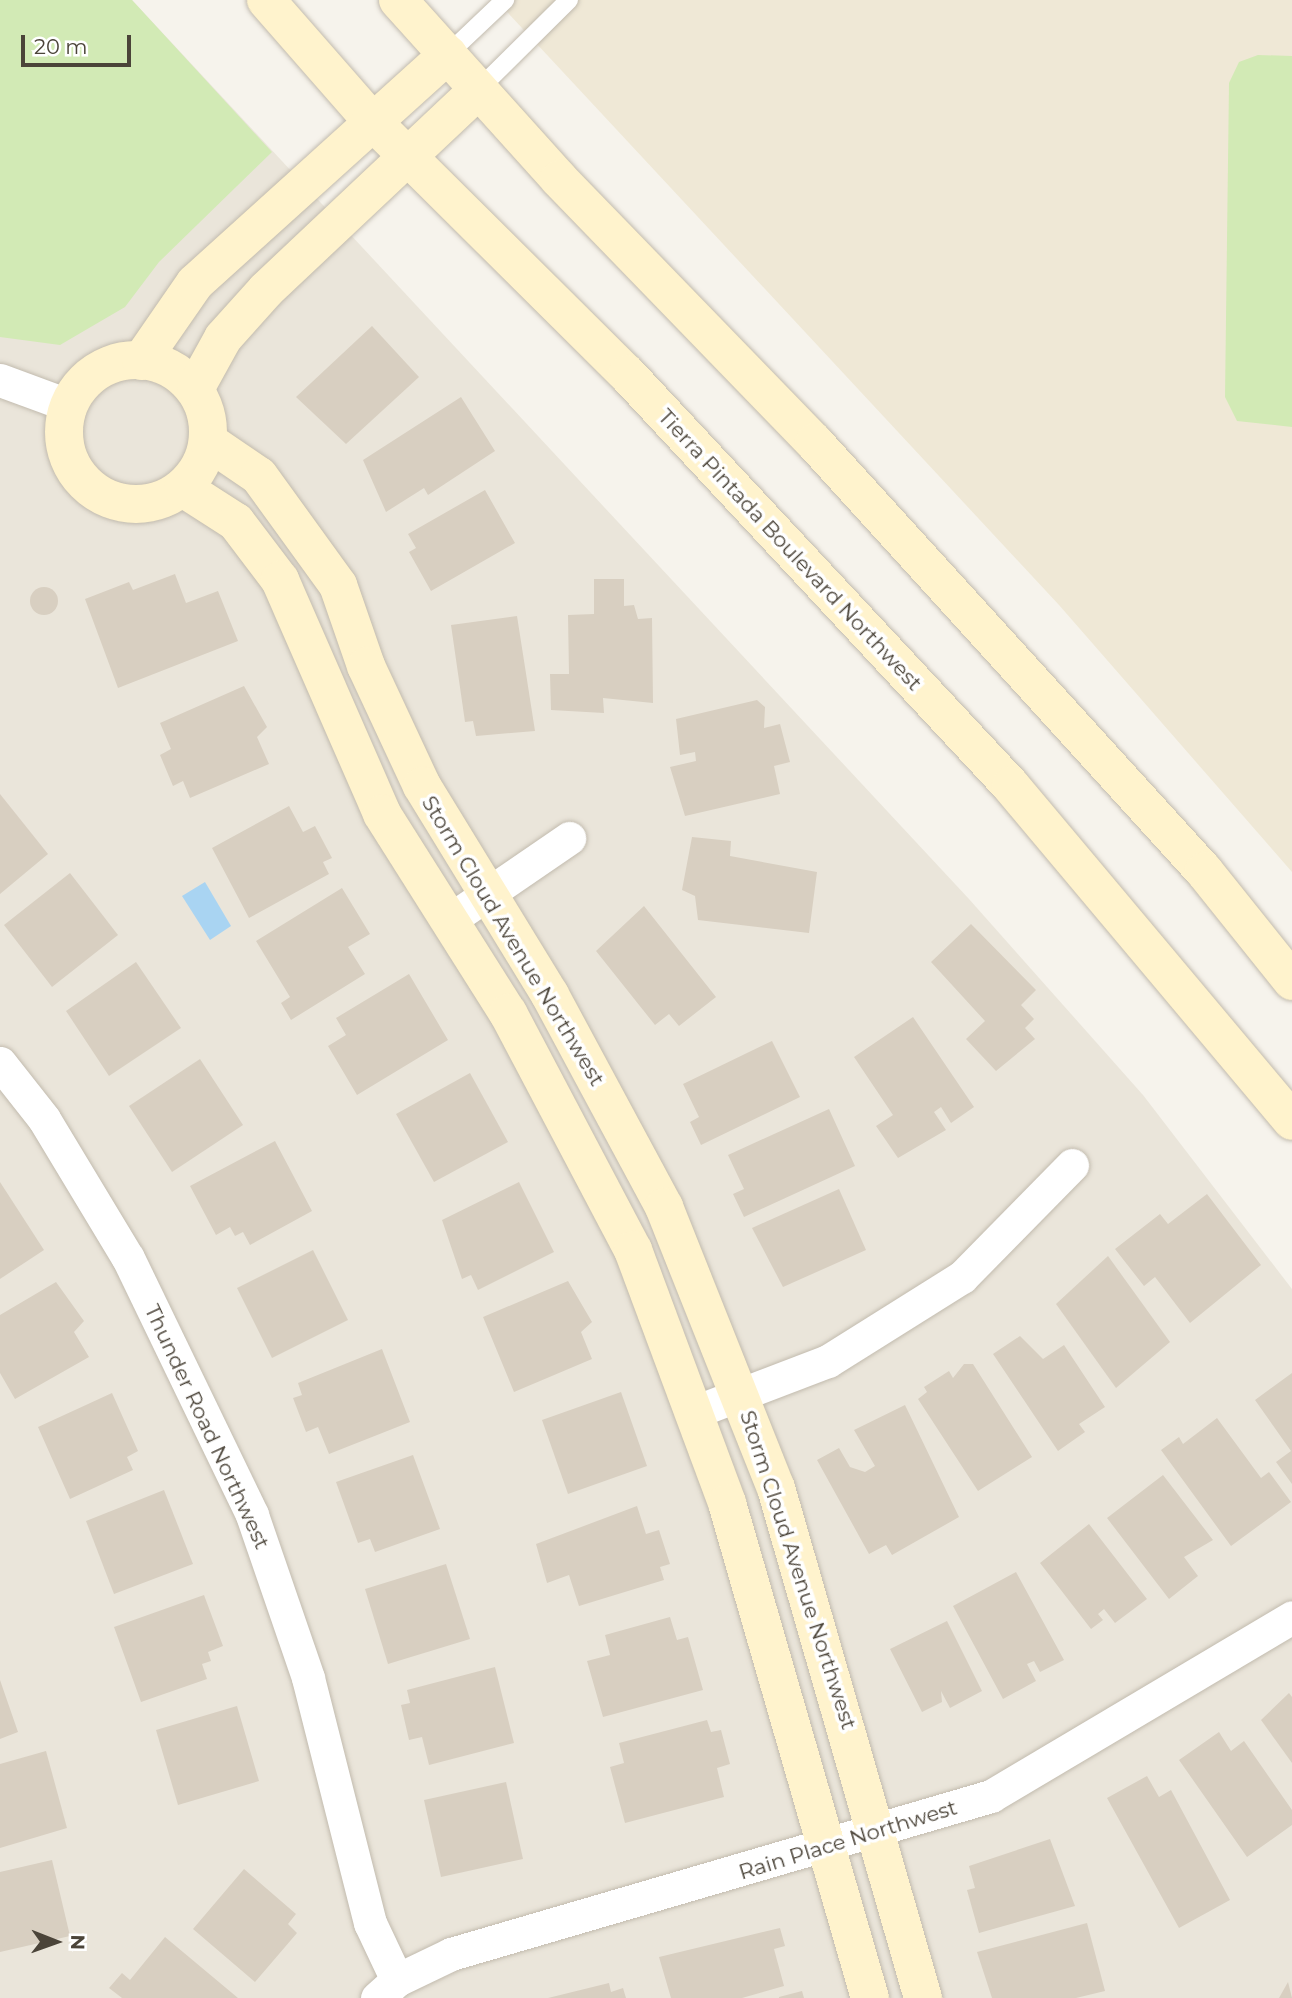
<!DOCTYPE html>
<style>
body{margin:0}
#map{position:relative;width:1292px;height:1998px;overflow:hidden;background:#f6f3ec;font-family:Montserrat,sans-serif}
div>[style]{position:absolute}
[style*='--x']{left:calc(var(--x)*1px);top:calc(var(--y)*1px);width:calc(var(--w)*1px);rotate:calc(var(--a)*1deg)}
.residential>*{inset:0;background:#eae5da}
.education>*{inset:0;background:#efe8d6}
.green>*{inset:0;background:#d2eab5}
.water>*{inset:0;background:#a9d4f2}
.building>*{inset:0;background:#d8cfc1}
.round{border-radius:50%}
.roads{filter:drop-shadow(0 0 2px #c2bbae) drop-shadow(0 0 2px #c2bbae)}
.lane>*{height:18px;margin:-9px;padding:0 9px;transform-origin:9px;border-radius:9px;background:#fff}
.street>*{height:33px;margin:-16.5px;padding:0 16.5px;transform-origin:16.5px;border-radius:16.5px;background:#fff}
.secondary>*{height:38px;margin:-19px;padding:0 19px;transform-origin:19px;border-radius:19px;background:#fff3cd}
.secondary>.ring{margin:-19px;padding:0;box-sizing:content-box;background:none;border:38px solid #fff3cd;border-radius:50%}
span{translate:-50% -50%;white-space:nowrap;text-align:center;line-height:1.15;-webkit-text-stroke:7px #fff;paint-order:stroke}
.street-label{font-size:21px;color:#4b4439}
.north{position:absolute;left:21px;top:1907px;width:70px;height:70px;-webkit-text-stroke:5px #fff;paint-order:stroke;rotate:91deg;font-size:19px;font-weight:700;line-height:28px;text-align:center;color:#4b4439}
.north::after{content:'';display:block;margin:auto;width:24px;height:32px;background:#4b4439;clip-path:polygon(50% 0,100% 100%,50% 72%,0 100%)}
.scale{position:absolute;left:21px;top:35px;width:110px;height:32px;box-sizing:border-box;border:4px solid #4b4439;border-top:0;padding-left:9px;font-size:21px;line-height:24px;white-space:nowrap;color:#4b4439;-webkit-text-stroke:5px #fff;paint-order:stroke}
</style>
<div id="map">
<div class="residential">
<div style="clip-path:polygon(0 0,132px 0,969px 899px,1143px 1095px,1292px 1289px,1292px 1998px,0 1998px)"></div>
</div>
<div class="education">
<div style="clip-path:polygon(496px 0,1292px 0,1292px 872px,1059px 605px)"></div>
</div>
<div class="green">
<div style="clip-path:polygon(0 0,132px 0,272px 152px,159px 262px,125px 307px,60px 345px,0 337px)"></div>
<div style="clip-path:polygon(1258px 55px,1292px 56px,1292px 427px,1237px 421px,1225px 397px,1229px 83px,1239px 62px)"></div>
</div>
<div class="water">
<div style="clip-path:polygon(205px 882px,231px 926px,210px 940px,182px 896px)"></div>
</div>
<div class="building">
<div style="clip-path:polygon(372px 326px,419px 377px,346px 444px,296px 397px)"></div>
<div style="clip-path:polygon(461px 397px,495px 451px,428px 495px,424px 488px,386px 512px,363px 460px)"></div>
<div style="clip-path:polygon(485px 490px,515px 543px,431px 591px,409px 552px,416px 548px,408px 534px)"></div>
<div style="clip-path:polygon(175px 574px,186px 603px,218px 591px,238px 641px,118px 688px,85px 599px,129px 582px,133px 590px)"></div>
<div style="clip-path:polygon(594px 579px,624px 579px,624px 606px,634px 605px,638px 619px,652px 618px,653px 703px,603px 698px,604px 713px,551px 710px,550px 674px,569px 674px,568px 615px,594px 614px)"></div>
<div class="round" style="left:30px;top:587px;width:28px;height:28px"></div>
<div style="clip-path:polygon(517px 616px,535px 731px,476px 736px,473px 721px,465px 722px,451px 625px)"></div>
<div style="clip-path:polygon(244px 686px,267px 727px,257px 737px,269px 764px,190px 798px,183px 781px,173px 786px,160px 755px,171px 749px,160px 723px)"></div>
<div style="clip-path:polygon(757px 700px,765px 707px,764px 728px,780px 724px,790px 762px,774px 766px,780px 794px,685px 816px,670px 767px,696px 761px,695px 752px,680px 755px,676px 719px)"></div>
<div style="clip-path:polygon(0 794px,48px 854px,0 894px)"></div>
<div style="clip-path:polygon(289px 806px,303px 832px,315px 826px,332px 858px,323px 862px,329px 874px,249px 918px,212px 848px)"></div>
<div style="clip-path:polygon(692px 837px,731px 841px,730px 856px,817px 872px,809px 933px,698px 920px,695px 896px,682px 890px)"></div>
<div style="clip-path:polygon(70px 873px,118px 935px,52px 987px,4px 925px)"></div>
<div style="clip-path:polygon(342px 888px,370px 934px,348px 947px,365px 974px,291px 1020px,281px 1003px,290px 997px,256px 941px)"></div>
<div style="clip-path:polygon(644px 906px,716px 997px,679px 1026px,669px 1014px,655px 1025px,596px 951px)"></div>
<div style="clip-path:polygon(971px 924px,1036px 990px,1021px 1005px,1034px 1019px,1025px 1028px,1035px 1039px,996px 1071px,966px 1039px,985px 1021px,931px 962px)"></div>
<div style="clip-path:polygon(136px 962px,181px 1028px,109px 1076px,66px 1011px)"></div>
<div style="clip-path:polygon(409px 974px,448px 1040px,357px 1095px,328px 1046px,346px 1035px,336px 1018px)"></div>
<div style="clip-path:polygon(913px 1017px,974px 1107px,951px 1123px,941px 1107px,934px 1112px,946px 1130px,898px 1158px,876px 1126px,893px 1115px,854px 1057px)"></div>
<div style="clip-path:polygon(772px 1041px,800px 1097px,701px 1145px,690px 1122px,699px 1117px,683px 1084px)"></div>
<div style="clip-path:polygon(200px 1059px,243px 1125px,172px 1172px,129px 1106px)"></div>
<div style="clip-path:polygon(470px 1073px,508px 1142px,434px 1182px,396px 1114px)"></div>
<div style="clip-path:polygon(829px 1109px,855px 1166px,744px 1217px,733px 1194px,744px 1189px,728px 1155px)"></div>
<div style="clip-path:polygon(275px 1141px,312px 1211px,250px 1245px,243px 1232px,235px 1236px,230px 1227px,216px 1235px,190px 1186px)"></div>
<div style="clip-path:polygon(0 1182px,44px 1250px,0 1279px)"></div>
<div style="clip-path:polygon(519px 1182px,554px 1252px,478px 1290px,471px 1275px,462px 1279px,442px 1220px)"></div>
<div style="clip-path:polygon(839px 1189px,866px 1250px,783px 1287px,752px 1228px)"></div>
<div style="clip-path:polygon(1207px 1194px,1261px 1265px,1190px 1323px,1155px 1277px,1144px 1286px,1115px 1249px,1160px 1214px,1168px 1224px)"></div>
<div style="clip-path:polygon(313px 1250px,348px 1320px,272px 1358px,237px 1288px)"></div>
<div style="clip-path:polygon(1108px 1256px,1170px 1342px,1116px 1388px,1056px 1304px)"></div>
<div style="clip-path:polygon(568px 1281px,592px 1322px,581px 1332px,592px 1359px,514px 1392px,483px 1317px)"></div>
<div style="clip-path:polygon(56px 1282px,84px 1321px,74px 1332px,89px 1357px,15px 1399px,0 1373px,0 1315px)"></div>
<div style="clip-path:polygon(1020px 1336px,1043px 1359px,1064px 1345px,1105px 1407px,1079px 1424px,1085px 1432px,1058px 1451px,993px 1354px)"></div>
<div style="clip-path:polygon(382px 1349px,410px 1422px,329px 1454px,318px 1427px,306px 1432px,293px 1398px,302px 1395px,298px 1383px)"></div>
<div style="clip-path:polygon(964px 1364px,973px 1364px,1032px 1457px,978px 1491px,918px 1399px,927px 1392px,924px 1387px,949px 1371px,953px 1378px)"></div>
<div style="clip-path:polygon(1292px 1373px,1292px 1484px,1276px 1462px,1291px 1451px,1255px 1400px)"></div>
<div style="clip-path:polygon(621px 1392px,647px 1466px,568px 1494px,542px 1420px)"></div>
<div style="clip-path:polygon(112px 1393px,138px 1451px,127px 1457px,133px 1470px,70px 1499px,38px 1427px)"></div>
<div style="clip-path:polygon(905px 1405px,959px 1517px,892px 1555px,886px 1545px,869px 1554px,817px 1460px,839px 1448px,850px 1467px,865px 1472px,875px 1466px,854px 1430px)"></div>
<div style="clip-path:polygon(1217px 1418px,1261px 1478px,1269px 1472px,1291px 1502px,1231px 1546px,1161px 1450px,1179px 1437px,1183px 1444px)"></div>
<div style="clip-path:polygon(413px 1455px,440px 1529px,375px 1552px,370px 1539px,358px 1543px,336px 1482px)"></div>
<div style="clip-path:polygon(1163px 1475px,1213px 1540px,1184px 1557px,1198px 1576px,1169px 1599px,1107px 1518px)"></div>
<div style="clip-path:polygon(164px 1490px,193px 1564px,114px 1594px,86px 1521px)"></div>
<div style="clip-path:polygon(637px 1506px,646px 1534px,659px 1530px,670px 1564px,660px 1567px,664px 1580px,579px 1606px,569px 1575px,547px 1583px,536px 1544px)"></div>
<div style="clip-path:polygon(1089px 1524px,1147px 1599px,1115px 1623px,1104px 1609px,1098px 1614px,1103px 1620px,1091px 1629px,1040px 1563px)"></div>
<div style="clip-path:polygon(446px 1564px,470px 1639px,388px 1664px,365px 1589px)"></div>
<div style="clip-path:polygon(1016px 1572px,1064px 1660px,1040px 1672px,1034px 1661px,1027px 1664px,1036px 1681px,1003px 1699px,953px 1606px)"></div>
<div style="clip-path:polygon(204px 1595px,223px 1646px,208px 1652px,211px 1661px,202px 1664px,207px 1679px,141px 1702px,114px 1627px)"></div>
<div style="clip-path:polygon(670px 1617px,677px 1640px,688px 1637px,703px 1690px,603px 1717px,587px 1661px,610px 1655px,605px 1635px)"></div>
<div style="clip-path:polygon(947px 1621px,982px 1691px,950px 1708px,941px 1691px,942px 1702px,922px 1712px,890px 1649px)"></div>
<div style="clip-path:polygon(495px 1667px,514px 1743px,429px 1765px,422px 1737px,409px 1740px,401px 1705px,410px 1703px,407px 1690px)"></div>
<div style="clip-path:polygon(0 1680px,18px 1732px,0 1739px)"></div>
<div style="clip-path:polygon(1289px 1693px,1292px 1697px,1292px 1763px,1261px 1720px)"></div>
<div style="clip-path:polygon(237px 1706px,259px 1781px,178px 1805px,156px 1730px)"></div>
<div style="clip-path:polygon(707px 1720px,711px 1732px,721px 1730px,730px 1764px,717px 1768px,724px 1797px,625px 1823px,610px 1767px,624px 1763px,619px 1743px)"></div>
<div style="clip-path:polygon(1219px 1732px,1231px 1751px,1244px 1741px,1292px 1810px,1292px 1825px,1247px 1857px,1179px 1760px)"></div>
<div style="clip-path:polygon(46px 1751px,67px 1828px,0 1848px,0 1764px)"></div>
<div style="clip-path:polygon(1147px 1776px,1159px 1797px,1171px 1790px,1230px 1900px,1179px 1928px,1107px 1798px)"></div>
<div style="clip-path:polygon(506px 1782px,523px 1859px,441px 1877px,424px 1800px)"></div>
<div style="clip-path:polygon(1050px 1839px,1075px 1906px,979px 1933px,967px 1890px,975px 1888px,969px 1866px)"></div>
<div style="clip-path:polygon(52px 1860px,70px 1936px,0 1952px,0 1872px)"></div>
<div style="clip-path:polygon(244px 1869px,296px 1914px,288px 1924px,297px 1933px,255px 1982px,193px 1929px)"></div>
<div style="clip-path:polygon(1087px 1923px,1105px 1991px,1076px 1998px,992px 1998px,977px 1952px)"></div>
<div style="clip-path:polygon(780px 1928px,785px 1946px,774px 1949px,784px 1986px,742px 1998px,671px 1998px,659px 1957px)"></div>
<div style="clip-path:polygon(165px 1937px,238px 1998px,122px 1998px,109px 1988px,122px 1973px,130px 1980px)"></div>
<div style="clip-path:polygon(1288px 1982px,1292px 1998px,1279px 1998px)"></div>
<div style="clip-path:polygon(609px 1983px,611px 1992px,623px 1988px,626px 1998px,548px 1998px)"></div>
<div style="clip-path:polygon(802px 1991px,804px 1998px,779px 1998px,779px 1997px)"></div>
</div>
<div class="roads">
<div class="lane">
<div style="--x:448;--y:54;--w:79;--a:-43.5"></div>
<div style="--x:478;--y:90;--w:128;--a:-44.7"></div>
</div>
<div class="street">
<div style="--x:0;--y:380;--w:72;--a:20.2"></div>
<div style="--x:448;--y:921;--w:147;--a:-34.4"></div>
<div style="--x:0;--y:1063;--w:71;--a:51.8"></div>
<div style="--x:44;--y:1119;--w:162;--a:58.9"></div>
<div style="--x:128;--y:1258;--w:285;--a:64.2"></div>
<div style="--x:252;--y:1515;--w:172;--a:71"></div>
<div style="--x:308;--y:1678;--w:253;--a:75.8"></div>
<div style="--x:370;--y:1923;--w:63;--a:64.7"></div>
<div style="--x:697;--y:1411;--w:140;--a:-20.9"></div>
<div style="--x:828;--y:1361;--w:158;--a:-32.1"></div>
<div style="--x:962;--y:1277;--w:157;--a:-45.5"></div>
<div style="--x:377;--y:1998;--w:27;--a:-42"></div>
<div style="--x:397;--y:1980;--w:60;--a:-25.7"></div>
<div style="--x:451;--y:1954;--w:563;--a:-16.31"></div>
<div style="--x:991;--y:1796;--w:350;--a:-30.7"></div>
</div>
<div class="secondary">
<div style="--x:266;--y:0;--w:159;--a:48.8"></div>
<div style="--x:371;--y:120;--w:361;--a:44.8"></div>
<div style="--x:627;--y:374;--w:563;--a:47.01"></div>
<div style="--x:1011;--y:786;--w:437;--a:50"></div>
<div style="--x:398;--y:0;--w:241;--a:48"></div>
<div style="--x:559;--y:179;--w:366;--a:45.9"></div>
<div style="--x:814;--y:442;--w:580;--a:47.73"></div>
<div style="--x:1204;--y:871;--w:141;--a:51.3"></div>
<div class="ring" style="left:64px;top:360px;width:106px;height:106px"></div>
<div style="--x:141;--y:361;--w:95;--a:-55.3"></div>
<div style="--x:195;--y:283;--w:341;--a:-42.1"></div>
<div style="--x:196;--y:387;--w:56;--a:-61.1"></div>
<div style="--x:223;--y:338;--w:64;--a:-48.1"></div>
<div style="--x:266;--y:290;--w:291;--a:-43.3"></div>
<div style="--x:209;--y:442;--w:60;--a:34.2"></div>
<div style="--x:259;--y:476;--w:135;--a:54.1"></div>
<div style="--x:338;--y:585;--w:86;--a:70.9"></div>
<div style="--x:366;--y:666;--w:132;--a:65"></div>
<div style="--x:422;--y:786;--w:245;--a:58.5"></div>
<div style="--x:550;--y:995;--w:241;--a:61.7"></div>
<div style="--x:664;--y:1207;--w:302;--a:68.3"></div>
<div style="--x:776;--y:1488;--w:531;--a:73.92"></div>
<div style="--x:183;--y:488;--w:63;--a:32.7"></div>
<div style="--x:236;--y:522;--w:73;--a:52.8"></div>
<div style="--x:280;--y:580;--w:255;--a:66.4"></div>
<div style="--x:382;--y:814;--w:236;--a:57.7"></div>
<div style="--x:508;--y:1013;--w:268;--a:62.2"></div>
<div style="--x:633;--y:1250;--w:270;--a:69.6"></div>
<div style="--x:727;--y:1503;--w:515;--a:73.89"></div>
</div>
</div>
<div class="street-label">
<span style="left:790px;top:550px;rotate:47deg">Tierra Pintada Boulevard Northwest</span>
<span style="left:513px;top:941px;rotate:59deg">Storm Cloud Avenue Northwest</span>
<span style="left:207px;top:1427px;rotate:65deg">Thunder Road Northwest</span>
<span style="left:798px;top:1570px;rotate:72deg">Storm Cloud Avenue Northwest</span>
<span style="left:848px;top:1840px;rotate:-17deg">Rain Place Northwest</span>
</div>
<div class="north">N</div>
<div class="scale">20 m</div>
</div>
